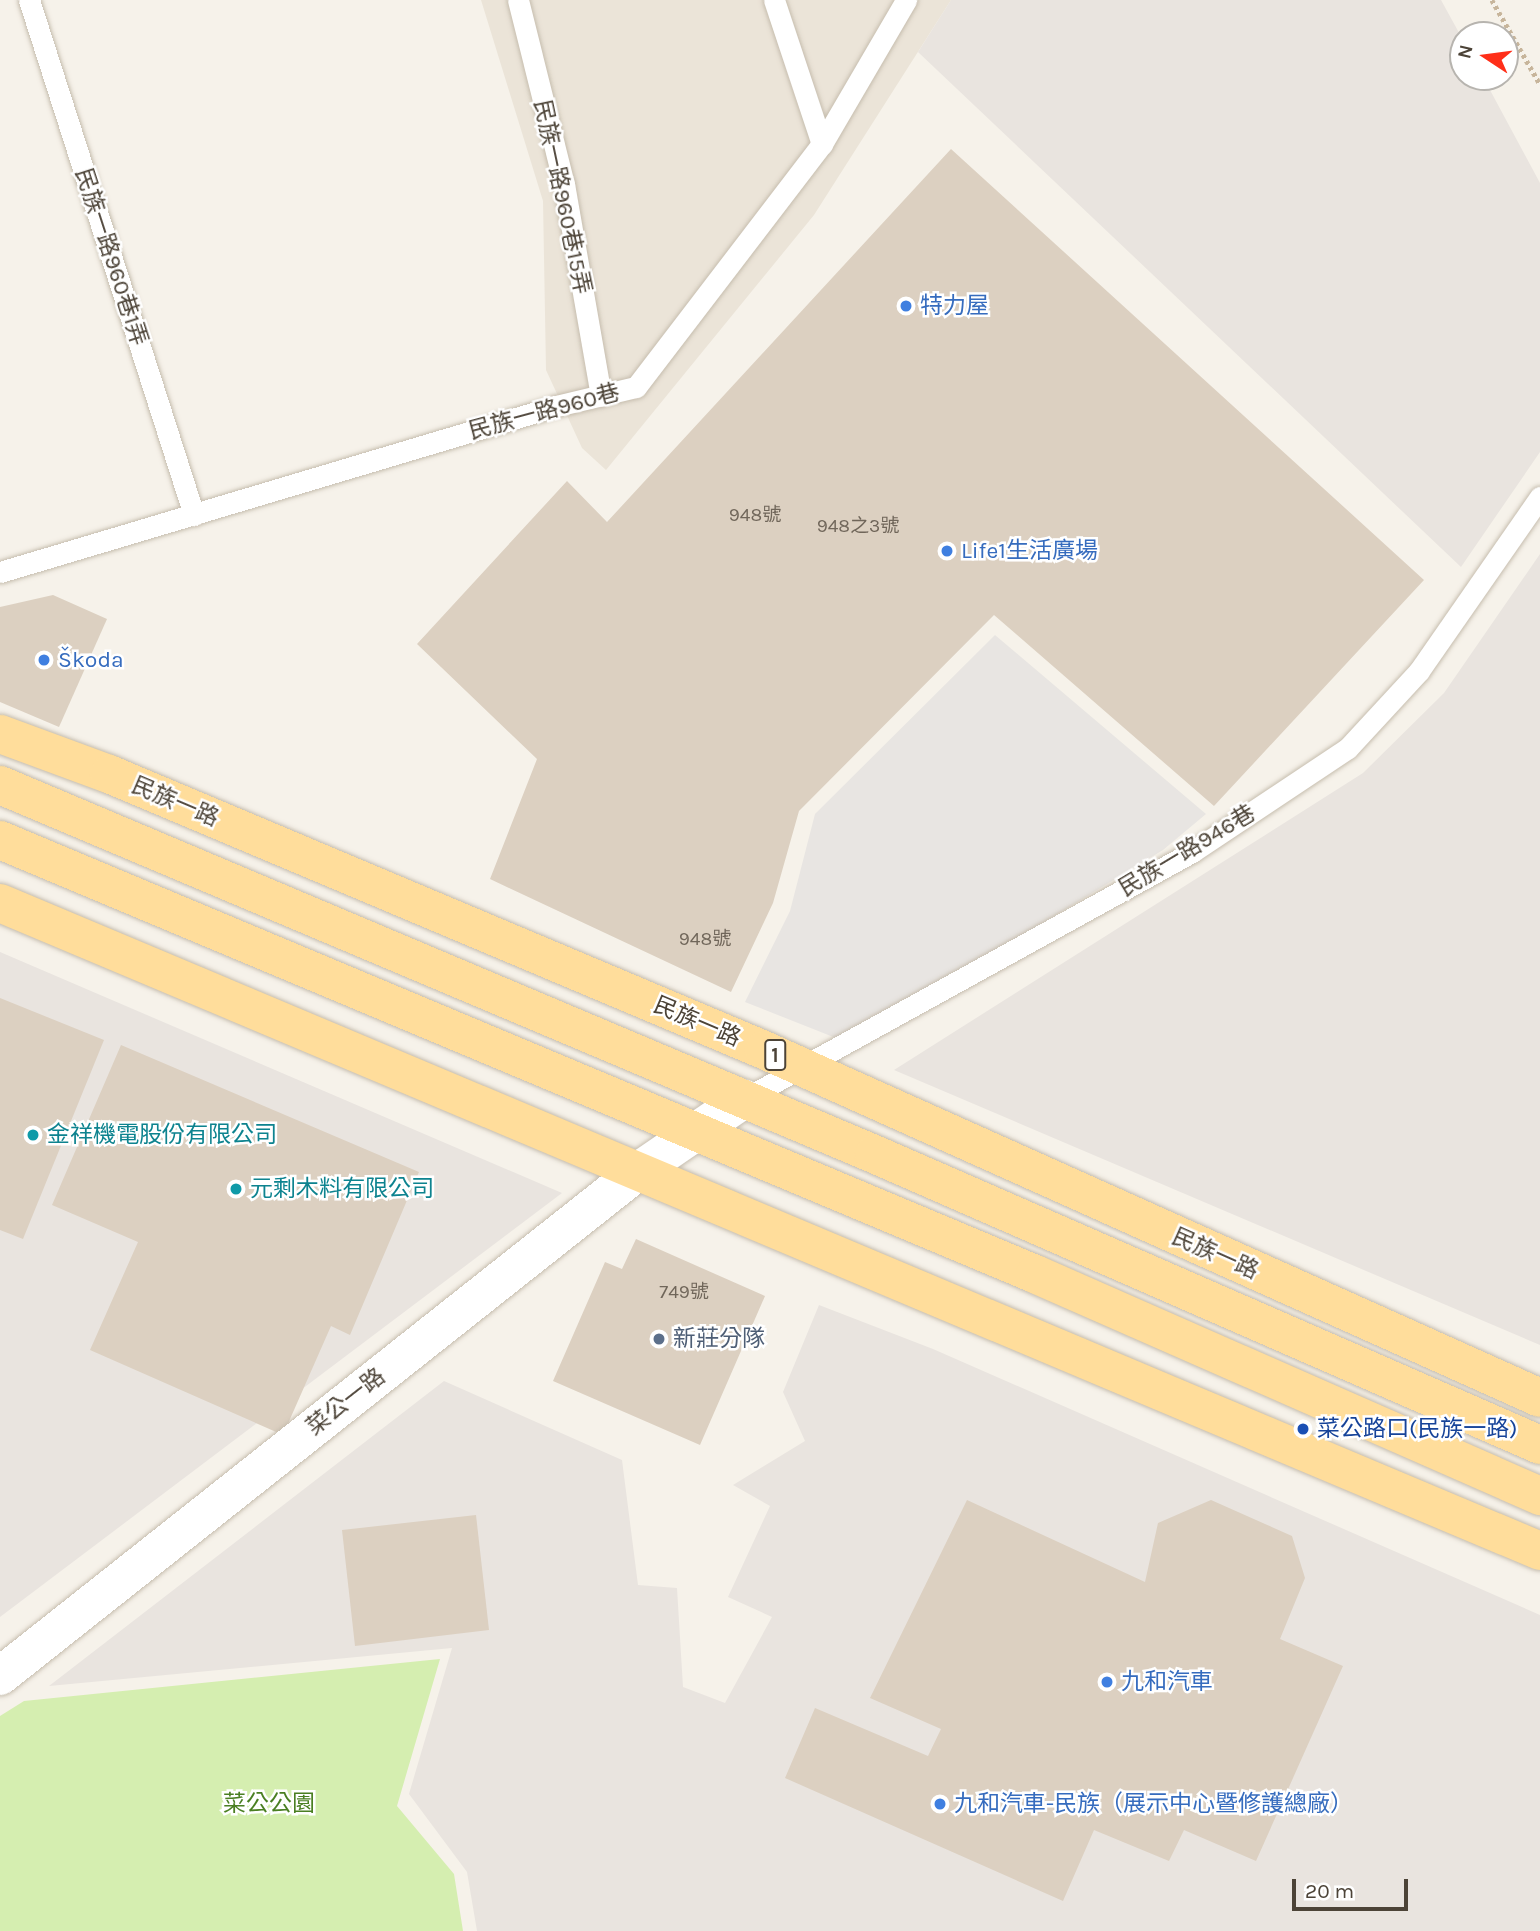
<!DOCTYPE html>
<meta charset="utf-8">
<style>
body{margin:0}
#map{position:relative;width:1540px;height:1931px;overflow:hidden;background:#f6f2ea;font-family:Karla,"Noto Sans TC",sans-serif}
div>[style]{position:absolute}
[style*='--x']{left:calc(var(--x)*1px);top:calc(var(--y)*1px);width:calc(var(--w)*1px);rotate:calc(var(--a)*1deg)}
.residential>*{inset:0;background:#ebe4d8}
.industrial>*{inset:0;background:#e9e4df}
.green>*{inset:0;background:#d5eeb0}
.parking>*{inset:0;background:#e8e5e2}
.building>*{inset:0;background:#dcd0c1}
.path>*{height:4.5px;margin-top:-2.25px;transform-origin:0;background:repeating-linear-gradient(90deg,#c7b59b 0 3.5px,transparent 0 7px)}
.roads{filter:drop-shadow(0 0 2px #c6bdae) drop-shadow(0 0 2px #c6bdae)}
.service>*{height:21px;margin:-10.5px;padding:0 10.5px;transform-origin:10.5px;border-radius:10.5px;background:#fff}
.minor>*{height:38px;margin:-19px;padding:0 19px;transform-origin:19px;border-radius:19px;background:#fff}
.primary>*{height:38px;margin:-19px;padding:0 19px;transform-origin:19px;border-radius:19px;background:#ffdd9b}
.dots>*{width:19px;height:19px;translate:-50% -50%;box-sizing:border-box;border:4px solid #fff;border-radius:50%}
span{translate:-50% -50%;white-space:nowrap;text-align:center;line-height:1.15;-webkit-text-stroke:5px #fff;paint-order:stroke}
.number-label{font-size:19px;color:#70665a}
.number-label span{-webkit-text-stroke-width:0}
.shield-label span{padding:2px 5px;background:#fff;border:2px solid;border-radius:5px;-webkit-text-stroke-width:0}
.shield-label{font-size:21px;color:#4c4337;font-weight:700}
.street-label{font-size:23px;color:#4c4337}
.shop-label{font-size:23px;color:#366cbe}
.left{translate:0 -50%;text-align:left}
.culture-label{font-size:23px;color:#0d838f}
.service-label{font-size:23px;color:#4e5e75}
.transit-label{font-size:23px;color:#164399}
.park-label{font-size:23px;color:#4a7f22}
.north{position:absolute;left:1449px;top:21px;width:70px;height:70px;box-sizing:border-box;background:#fff;border:2px solid #b7b4af;border-radius:50%;rotate:283deg;font-size:19px;font-weight:700;line-height:28px;text-align:center;color:#4c4337}
.north::after{content:'';display:block;margin:auto;width:24px;height:32px;background:#ff2f19;clip-path:polygon(50% 0,100% 100%,50% 72%,0 100%)}
.scale{position:absolute;left:1292px;top:1879px;width:116px;height:32px;box-sizing:border-box;border:4px solid #4c4337;border-top:0;padding-left:9px;font-size:21px;line-height:24px;white-space:nowrap;color:#4c4337;-webkit-text-stroke:5px #fff;paint-order:stroke}
</style>
<div id="map">
<div class="residential">
<div style="clip-path:polygon(481px 0,951px 0,814px 215px,606px 470px,582px 448px,546px 370px,543px 201px)"></div>
</div>
<div class="industrial">
<div style="clip-path:polygon(951px 0,1441px 0,1463px 40px,1463px 77px,1483px 77px,1540px 183px,1540px 452px,1461px 567px,918px 52px)"></div>
<div style="clip-path:polygon(1540px 554px,1540px 1345px,894px 1070px,1363px 773px,1444px 693px)"></div>
<div style="clip-path:polygon(0 952px,562px 1193px,0 1617px)"></div>
<div style="clip-path:polygon(819px 1305px,933px 1349px,1540px 1615px,1540px 1931px,477px 1931px,467px 1872px,409px 1794px,452px 1648px,49px 1686px,444px 1381px,622px 1460px,638px 1585px,677px 1588px,683px 1687px,725px 1703px,772px 1617px,728px 1597px,770px 1506px,733px 1485px,805px 1441px,783px 1392px)"></div>
</div>
<div class="green">
<div style="clip-path:polygon(440px 1659px,397px 1806px,454px 1874px,463px 1931px,0 1931px,0 1716px,24px 1701px)"></div>
</div>
<div class="parking">
<div style="clip-path:polygon(995px 635px,1206px 814px,1163px 850px,846px 1042px,745px 1002px,790px 911px,815px 814px)"></div>
</div>
<div class="building">
<div style="clip-path:polygon(951px 149px,1424px 580px,1214px 806px,994px 615px,799px 811px,773px 903px,731px 992px,490px 879px,537px 759px,417px 644px,567px 481px,607px 522px)"></div>
<div style="clip-path:polygon(53px 595px,107px 619px,59px 727px,0 702px,0 607px)"></div>
<div style="clip-path:polygon(0 998px,104px 1040px,23px 1239px,0 1230px)"></div>
<div style="clip-path:polygon(121px 1045px,419px 1172px,350px 1335px,331px 1326px,283px 1435px,90px 1350px,138px 1242px,52px 1205px)"></div>
<div style="clip-path:polygon(636px 1239px,765px 1296px,700px 1445px,553px 1381px,605px 1262px,622px 1269px)"></div>
<div style="clip-path:polygon(967px 1500px,1145px 1582px,1158px 1523px,1211px 1500px,1292px 1536px,1305px 1578px,1280px 1639px,1343px 1666px,1256px 1861px,1184px 1830px,1169px 1861px,1094px 1830px,1063px 1901px,785px 1778px,815px 1708px,928px 1756px,941px 1729px,870px 1698px)"></div>
<div style="clip-path:polygon(476px 1515px,489px 1630px,355px 1646px,342px 1530px)"></div>
</div>
<div class="path">
<div style="--x:1492;--y:0;--w:97;--a:60.3"></div>
</div>
<div class="roads">
<div class="service">
<div style="--x:29;--y:0;--w:541;--a:72.24"></div>
<div style="--x:518;--y:0;--w:190;--a:76"></div>
<div style="--x:564;--y:184;--w:215;--a:80.1"></div>
<div style="--x:774;--y:0;--w:152;--a:71.6"></div>
<div style="--x:0;--y:572;--w:580;--a:-16.62"></div>
<div style="--x:556;--y:406;--w:82;--a:-13.4"></div>
<div style="--x:636;--y:387;--w:306;--a:-52.6"></div>
<div style="--x:822;--y:144;--w:167;--a:-59.7"></div>
<div style="--x:744;--y:1099;--w:512;--a:-28.87"></div>
<div style="--x:1192;--y:852;--w:187;--a:-33.7"></div>
<div style="--x:1348;--y:748;--w:105;--a:-47.3"></div>
<div style="--x:1419;--y:671;--w:212;--a:-55.2"></div>
</div>
<div class="minor">
<div style="--x:0;--y:1676;--w:812;--a:-38.35"></div>
<div style="--x:637;--y:1172;--w:130;--a:-34.3"></div>
</div>
<div class="primary">
<div style="--x:0;--y:734;--w:116;--a:20.2"></div>
<div style="--x:109;--y:774;--w:711;--a:22.85"></div>
<div style="--x:764;--y:1050;--w:850;--a:24.15"></div>
<div style="--x:0;--y:785;--w:949;--a:22.89"></div>
<div style="--x:874;--y:1154;--w:727;--a:23.6"></div>
<div style="--x:0;--y:840;--w:1122;--a:22.75"></div>
<div style="--x:1035;--y:1274;--w:552;--a:23.73"></div>
<div style="--x:0;--y:903;--w:1671;--a:22.82"></div>
</div>
</div>
<div class="dots">
<div style="left:906px;top:306px;background:#3f7fe0"></div>
<div style="left:947px;top:551px;background:#3f7fe0"></div>
<div style="left:44px;top:660px;background:#3f7fe0"></div>
<div style="left:33px;top:1135px;background:#0f9aa8"></div>
<div style="left:236px;top:1189px;background:#0f9aa8"></div>
<div style="left:659px;top:1339px;background:#5c6f8a"></div>
<div style="left:1303px;top:1429px;background:#1a4fb4"></div>
<div style="left:1107px;top:1682px;background:#3f7fe0"></div>
<div style="left:940px;top:1804px;background:#3f7fe0"></div>
</div>
<div class="number-label">
<span style="left:755px;top:516px">948號</span>
<span style="left:858px;top:527px">948之3號</span>
<span style="left:705px;top:940px">948號</span>
<span style="left:684px;top:1293px">749號</span>
</div>
<div class="shield-label">
<span style="left:775px;top:1055px">1</span>
</div>
<div class="street-label">
<span style="left:562px;top:197px;rotate:78deg">民族一路960巷15弄</span>
<span style="left:111px;top:257px;rotate:72deg">民族一路960巷1弄</span>
<span style="left:544px;top:412px;rotate:-15deg">民族一路960巷</span>
<span style="left:175px;top:802px;rotate:23deg">民族一路</span>
<span style="left:1187px;top:851px;rotate:-31deg">民族一路946巷</span>
<span style="left:697px;top:1022px;rotate:23deg">民族一路</span>
<span style="left:1215px;top:1254px;rotate:24deg">民族一路</span>
<span style="left:346px;top:1402px;rotate:-38deg">菜公一路</span>
</div>
<div class="shop-label">
<span class="left" style="left:920px;top:306px">特力屋</span>
<span class="left" style="left:961px;top:551px">Life1生活廣場</span>
<span class="left" style="left:58px;top:660px">Škoda</span>
<span class="left" style="left:1121px;top:1682px">九和汽車</span>
<span class="left" style="left:954px;top:1804px">九和汽車-民族（展示中心暨修護總廠）</span>
</div>
<div class="culture-label">
<span class="left" style="left:47px;top:1135px">金祥機電股份有限公司</span>
<span class="left" style="left:250px;top:1189px">元剩木料有限公司</span>
</div>
<div class="service-label">
<span class="left" style="left:673px;top:1339px">新莊分隊</span>
</div>
<div class="transit-label">
<span class="left" style="left:1317px;top:1429px">菜公路口(民族一路)</span>
</div>
<div class="park-label">
<span style="left:269px;top:1804px">菜公公園</span>
</div>
<div class="north">N</div>
<div class="scale">20 m</div>
</div>
